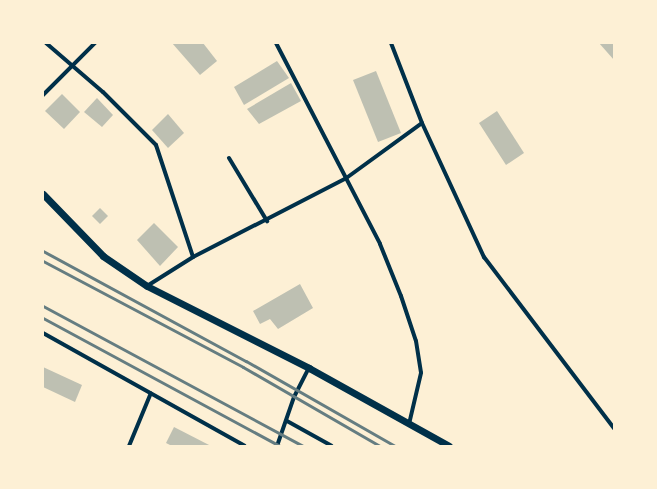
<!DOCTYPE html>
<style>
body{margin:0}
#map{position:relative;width:657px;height:489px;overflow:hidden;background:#fdf0d5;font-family:"Golos Text",sans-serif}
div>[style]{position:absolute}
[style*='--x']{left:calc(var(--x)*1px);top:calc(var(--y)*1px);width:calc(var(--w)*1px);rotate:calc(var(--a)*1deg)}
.building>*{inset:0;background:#bec0b2}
.minor>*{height:4px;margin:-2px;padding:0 2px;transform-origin:2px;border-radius:2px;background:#003049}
.tertiary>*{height:7px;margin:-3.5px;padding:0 3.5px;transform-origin:3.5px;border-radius:3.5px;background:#003049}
.rail>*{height:3px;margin:-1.5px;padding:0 1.5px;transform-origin:1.5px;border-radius:1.5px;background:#657d81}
span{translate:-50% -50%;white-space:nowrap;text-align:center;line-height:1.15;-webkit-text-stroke:3.5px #fdf0d5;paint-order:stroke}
.frame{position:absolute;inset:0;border:44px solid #fdf0d5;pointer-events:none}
</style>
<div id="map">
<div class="building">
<div style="clip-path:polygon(172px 43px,203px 43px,217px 61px,200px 75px)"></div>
<div style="clip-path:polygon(599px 43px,614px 43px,614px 60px)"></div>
<div style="clip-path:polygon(277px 61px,289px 78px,244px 105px,234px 87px)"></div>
<div style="clip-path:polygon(376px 71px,401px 133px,378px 142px,353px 80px)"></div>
<div style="clip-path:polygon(291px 83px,301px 101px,259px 124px,247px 109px)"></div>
<div style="clip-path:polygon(62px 94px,80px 112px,64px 129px,45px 111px)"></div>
<div style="clip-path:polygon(97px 98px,113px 115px,102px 127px,84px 112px)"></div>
<div style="clip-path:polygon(497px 111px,524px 153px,506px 165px,479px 123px)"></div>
<div style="clip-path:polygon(168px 114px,184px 133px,168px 148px,152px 130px)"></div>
<div style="clip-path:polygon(100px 208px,108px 216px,100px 224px,92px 216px)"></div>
<div style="clip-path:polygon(154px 223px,178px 247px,160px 266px,137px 240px)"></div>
<div style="clip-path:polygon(300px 284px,313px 308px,278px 329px,270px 319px,260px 324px,253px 311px)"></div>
<div style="clip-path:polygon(43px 367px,82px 385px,75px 402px,43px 387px)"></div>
<div style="clip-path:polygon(174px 427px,211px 446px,172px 446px,166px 443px)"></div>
</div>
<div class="minor">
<div style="--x:46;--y:43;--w:75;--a:40.7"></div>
<div style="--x:103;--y:92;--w:75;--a:45"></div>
<div style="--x:156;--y:145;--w:118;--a:71.7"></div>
<div style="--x:276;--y:43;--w:226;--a:62.6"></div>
<div style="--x:380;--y:244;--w:56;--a:68"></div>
<div style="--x:401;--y:296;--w:47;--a:71.6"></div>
<div style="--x:416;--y:341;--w:32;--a:81"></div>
<div style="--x:421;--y:373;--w:52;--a:103.2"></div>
<div style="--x:391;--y:43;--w:86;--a:68.8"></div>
<div style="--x:422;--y:123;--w:148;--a:65.2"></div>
<div style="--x:484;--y:257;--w:215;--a:52.8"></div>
<div style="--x:43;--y:95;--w:74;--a:-45"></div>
<div style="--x:229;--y:158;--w:74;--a:58.9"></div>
<div style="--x:147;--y:286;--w:54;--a:-32.2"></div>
<div style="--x:193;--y:257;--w:171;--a:-27.2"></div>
<div style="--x:345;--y:179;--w:95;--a:-36"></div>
<div style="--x:43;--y:333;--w:231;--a:29.2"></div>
<div style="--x:287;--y:421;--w:51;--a:29.1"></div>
<div style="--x:129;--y:446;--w:57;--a:-67.5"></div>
<div style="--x:277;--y:446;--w:52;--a:-70.9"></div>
<div style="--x:294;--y:397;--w:33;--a:-63"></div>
</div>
<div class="tertiary">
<div style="--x:43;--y:194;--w:86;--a:45.9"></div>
<div style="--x:103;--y:256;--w:53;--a:34.3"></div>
<div style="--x:147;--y:286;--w:182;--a:26.8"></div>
<div style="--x:309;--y:368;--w:160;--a:29.1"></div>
</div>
<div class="rail">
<div style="--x:43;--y:251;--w:231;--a:28.5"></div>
<div style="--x:246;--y:361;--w:172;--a:29.7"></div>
<div style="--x:43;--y:261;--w:226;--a:27.9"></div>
<div style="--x:243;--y:367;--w:158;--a:30"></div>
<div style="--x:43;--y:306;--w:295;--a:28.3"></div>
<div style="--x:43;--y:318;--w:269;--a:28.4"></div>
</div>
<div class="frame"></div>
</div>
